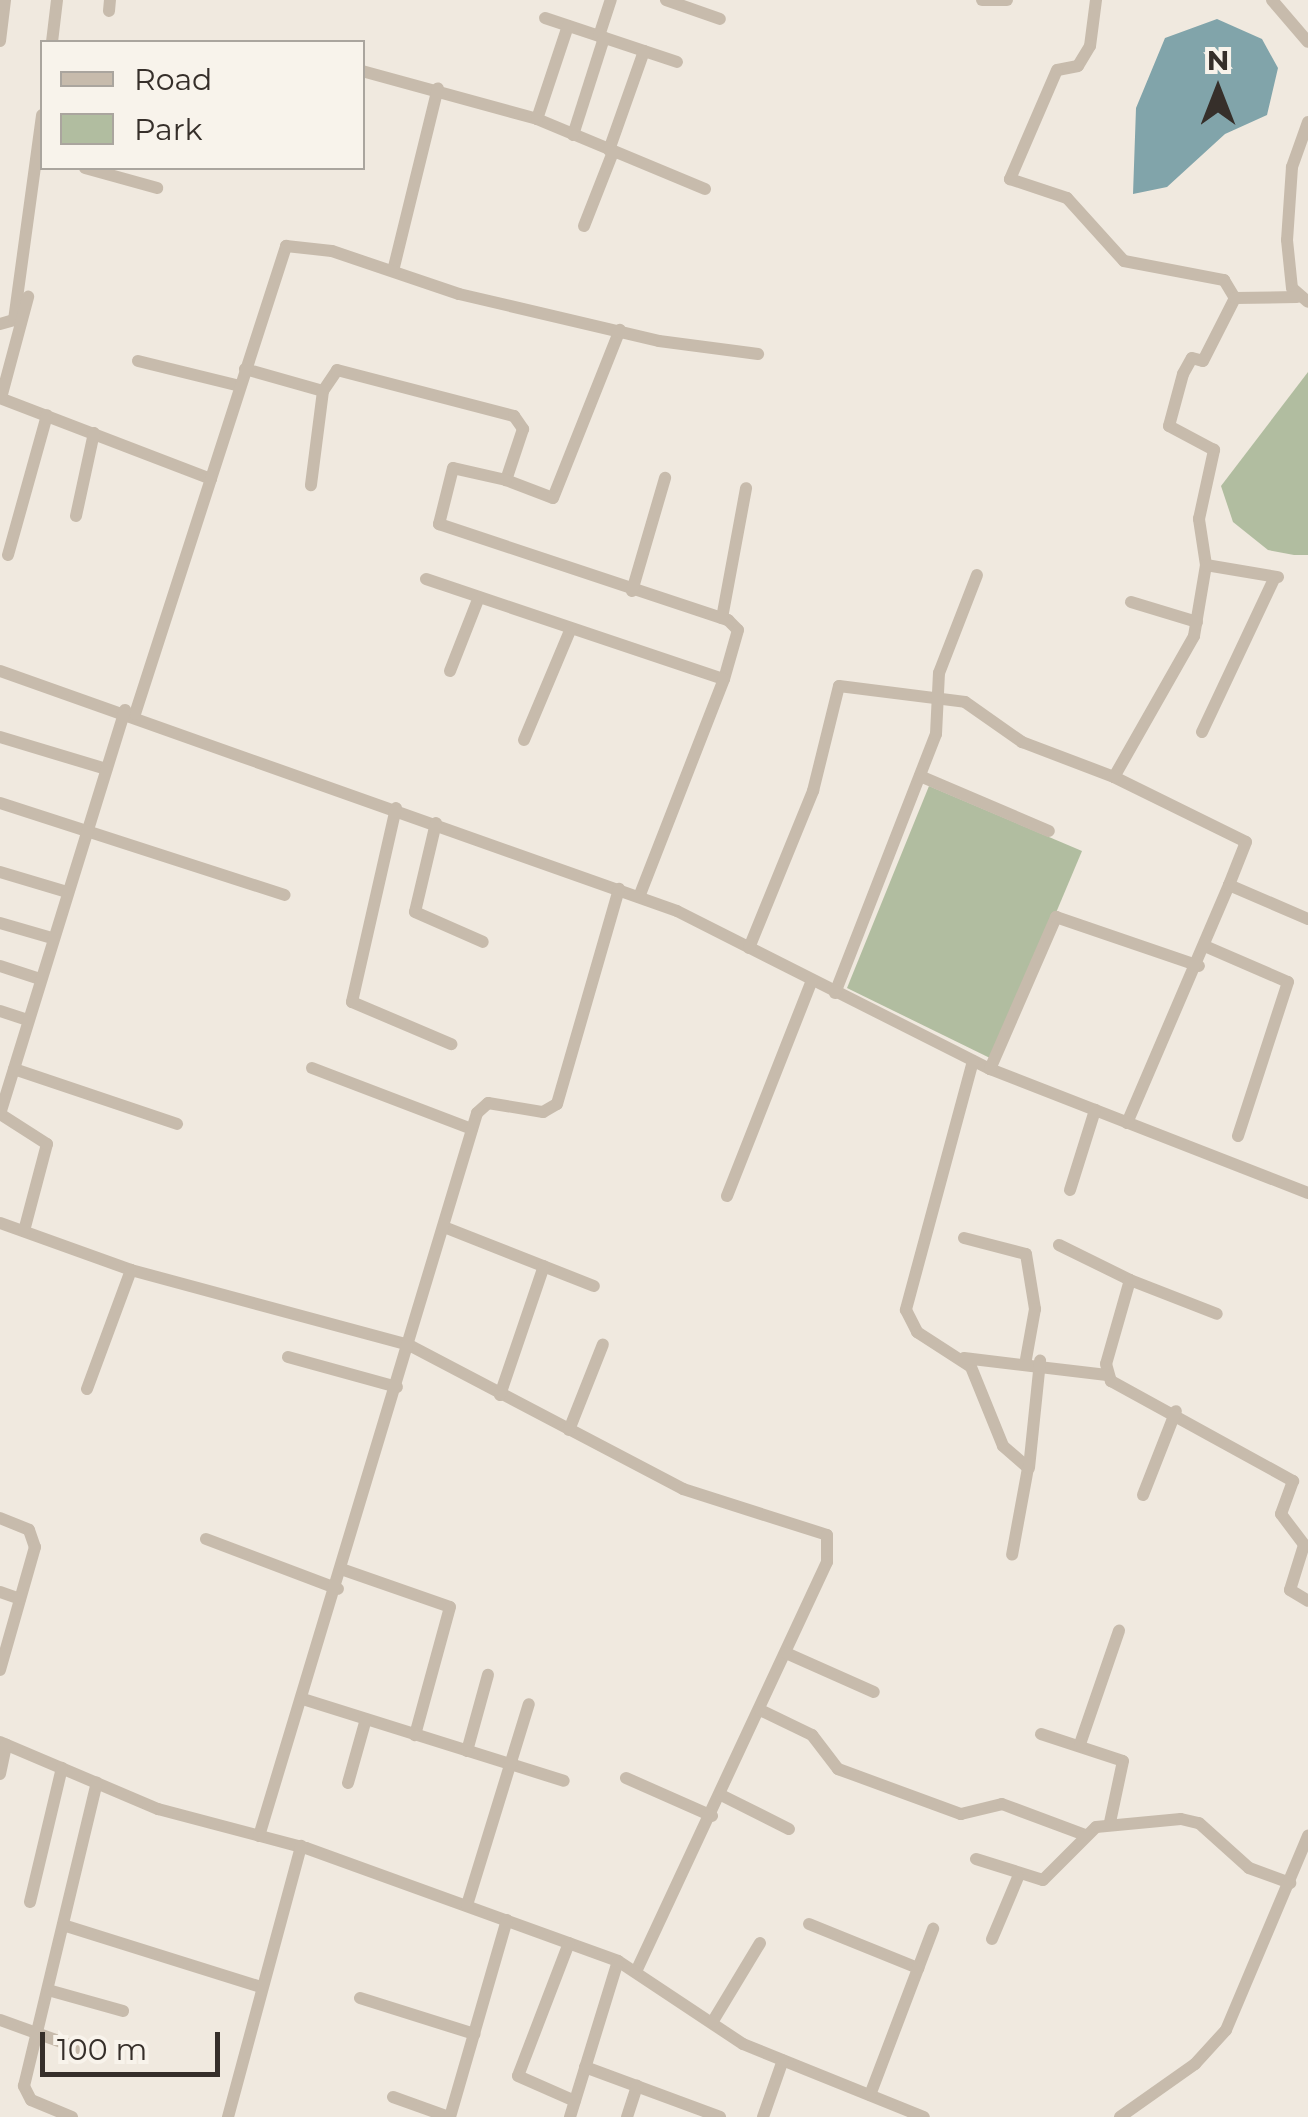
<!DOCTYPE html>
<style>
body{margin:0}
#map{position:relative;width:1308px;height:2117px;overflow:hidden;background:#f0e9df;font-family:Montserrat,sans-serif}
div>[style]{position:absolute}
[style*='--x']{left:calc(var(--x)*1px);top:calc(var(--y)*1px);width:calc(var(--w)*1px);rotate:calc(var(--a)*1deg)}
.green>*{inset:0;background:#b1bda0}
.water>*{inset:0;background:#81a4aa}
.minor>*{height:12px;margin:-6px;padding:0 6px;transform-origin:6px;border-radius:6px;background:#c7bbac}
span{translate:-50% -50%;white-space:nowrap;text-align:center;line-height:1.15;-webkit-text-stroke:9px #f8f3eb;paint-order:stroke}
.legend{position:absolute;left:40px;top:40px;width:325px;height:130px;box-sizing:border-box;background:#f8f3eb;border:2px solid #aaa59e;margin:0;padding:12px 18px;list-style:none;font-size:30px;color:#362f2a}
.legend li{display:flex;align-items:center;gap:20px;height:50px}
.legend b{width:50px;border:2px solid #aaa59e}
.north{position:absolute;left:1168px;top:40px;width:100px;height:100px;-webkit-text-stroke:8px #f8f3eb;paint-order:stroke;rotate:0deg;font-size:28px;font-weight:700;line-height:40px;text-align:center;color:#362f2a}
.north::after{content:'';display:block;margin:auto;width:35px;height:45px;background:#362f2a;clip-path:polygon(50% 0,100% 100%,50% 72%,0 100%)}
.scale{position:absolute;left:40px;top:2032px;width:180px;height:45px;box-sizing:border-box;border:5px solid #362f2a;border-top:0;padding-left:12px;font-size:30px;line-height:35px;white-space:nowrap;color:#362f2a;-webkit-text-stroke:8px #f8f3eb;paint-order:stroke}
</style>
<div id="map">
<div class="green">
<div style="clip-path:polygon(1308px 372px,1308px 555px,1294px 555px,1268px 550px,1233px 522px,1221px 486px)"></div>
<div style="clip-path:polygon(929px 786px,1082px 851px,994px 1060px,847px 988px)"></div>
</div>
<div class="water">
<div style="clip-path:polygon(1217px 19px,1262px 39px,1278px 68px,1267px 115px,1225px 134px,1167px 187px,1133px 194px,1136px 108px,1165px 38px)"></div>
</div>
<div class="minor">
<div style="--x:666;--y:0;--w:57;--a:19.4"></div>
<div style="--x:982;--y:0;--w:25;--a:0"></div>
<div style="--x:1096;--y:0;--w:46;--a:97.4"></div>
<div style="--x:1090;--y:46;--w:23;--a:121"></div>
<div style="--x:1078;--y:66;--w:21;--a:169"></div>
<div style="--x:1057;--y:70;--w:119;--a:113.3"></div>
<div style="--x:1010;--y:179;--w:60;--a:18.4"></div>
<div style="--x:1067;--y:198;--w:85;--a:47.9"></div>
<div style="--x:1124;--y:261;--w:102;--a:10.8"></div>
<div style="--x:1224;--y:280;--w:21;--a:59"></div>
<div style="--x:1272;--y:0;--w:55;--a:49.4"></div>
<div style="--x:109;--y:11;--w:11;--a:-85"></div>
<div style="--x:545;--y:18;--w:139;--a:18.4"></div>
<div style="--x:599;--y:36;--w:38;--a:-72"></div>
<div style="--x:0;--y:41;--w:41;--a:-83"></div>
<div style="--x:52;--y:42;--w:42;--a:-83.2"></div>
<div style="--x:362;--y:71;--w:181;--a:15.3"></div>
<div style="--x:537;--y:119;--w:182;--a:22.6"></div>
<div style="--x:537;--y:119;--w:98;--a:-71.6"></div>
<div style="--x:1308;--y:122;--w:48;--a:109.6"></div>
<div style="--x:1292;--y:167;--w:73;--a:93.9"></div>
<div style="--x:1287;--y:240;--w:48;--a:84.1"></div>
<div style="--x:1292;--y:288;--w:21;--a:41"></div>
<div style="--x:573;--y:135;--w:102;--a:-72.3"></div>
<div style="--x:609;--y:150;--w:105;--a:-70.5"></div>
<div style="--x:85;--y:168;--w:75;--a:15.5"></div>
<div style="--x:584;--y:226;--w:79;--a:-68.6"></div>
<div style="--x:393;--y:271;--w:188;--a:-76.2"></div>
<div style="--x:0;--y:324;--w:15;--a:-16"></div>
<div style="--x:14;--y:320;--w:207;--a:-82.2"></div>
<div style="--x:138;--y:361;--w:105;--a:13.8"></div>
<div style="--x:245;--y:369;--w:81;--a:15.8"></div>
<div style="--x:323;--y:391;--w:95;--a:97.3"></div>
<div style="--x:323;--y:391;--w:25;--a:-56"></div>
<div style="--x:337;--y:370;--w:183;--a:14.6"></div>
<div style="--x:514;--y:416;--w:16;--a:55"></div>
<div style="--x:523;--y:429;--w:54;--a:108.4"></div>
<div style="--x:506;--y:480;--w:50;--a:21"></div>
<div style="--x:553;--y:498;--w:181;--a:-68.3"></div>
<div style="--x:0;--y:398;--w:226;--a:21"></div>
<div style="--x:1;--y:398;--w:105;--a:-75"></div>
<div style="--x:506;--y:480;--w:54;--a:-167.2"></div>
<div style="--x:453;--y:468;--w:58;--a:104"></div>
<div style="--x:439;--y:524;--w:305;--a:18.4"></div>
<div style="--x:728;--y:620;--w:14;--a:45"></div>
<div style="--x:738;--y:630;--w:51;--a:105.9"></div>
<div style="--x:76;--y:516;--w:85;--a:-77.8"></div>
<div style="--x:8;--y:555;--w:145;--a:-74.4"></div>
<div style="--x:1206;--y:565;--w:47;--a:-98.7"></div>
<div style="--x:1199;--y:519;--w:71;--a:-77.7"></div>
<div style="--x:1214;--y:450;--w:51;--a:-151.9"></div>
<div style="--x:1169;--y:426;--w:54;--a:-74.9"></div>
<div style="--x:1183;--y:374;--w:18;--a:-61"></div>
<div style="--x:1192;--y:358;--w:11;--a:15"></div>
<div style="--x:1203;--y:361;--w:71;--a:-63.1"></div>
<div style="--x:1235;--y:298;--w:62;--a:-0.9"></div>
<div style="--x:426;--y:579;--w:314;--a:18.6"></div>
<div style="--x:724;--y:679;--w:234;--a:111.3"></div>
<div style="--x:632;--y:591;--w:118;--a:-73.7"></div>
<div style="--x:1131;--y:602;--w:69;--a:16.9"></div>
<div style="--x:722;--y:618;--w:132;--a:-79.5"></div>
<div style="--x:0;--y:671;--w:718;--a:19.52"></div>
<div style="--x:677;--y:911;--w:351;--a:26.8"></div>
<div style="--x:990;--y:1069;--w:341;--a:21.3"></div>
<div style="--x:450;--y:671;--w:79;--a:-68.6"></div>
<div style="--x:135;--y:714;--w:492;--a:-72.1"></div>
<div style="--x:286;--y:246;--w:46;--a:6.2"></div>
<div style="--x:332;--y:251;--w:134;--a:18.7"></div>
<div style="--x:459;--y:294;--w:205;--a:13.2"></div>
<div style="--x:659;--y:341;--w:100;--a:7.5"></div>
<div style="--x:1202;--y:732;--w:169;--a:-64.8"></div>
<div style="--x:0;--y:737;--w:111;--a:16.8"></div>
<div style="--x:524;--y:740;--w:121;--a:-67.2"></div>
<div style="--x:920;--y:776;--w:140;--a:23.1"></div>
<div style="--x:1114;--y:777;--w:147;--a:26.2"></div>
<div style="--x:1246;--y:842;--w:46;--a:111.6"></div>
<div style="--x:0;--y:803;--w:299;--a:17.9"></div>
<div style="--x:396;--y:808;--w:199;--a:102.8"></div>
<div style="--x:352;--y:1002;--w:108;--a:23"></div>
<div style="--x:436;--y:823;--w:91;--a:103.3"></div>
<div style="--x:415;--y:912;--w:74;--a:23.8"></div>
<div style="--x:0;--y:872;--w:70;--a:16.6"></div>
<div style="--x:0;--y:923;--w:54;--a:16.1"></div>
<div style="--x:1207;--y:947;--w:88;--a:23.4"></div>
<div style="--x:1288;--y:982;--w:162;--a:108"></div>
<div style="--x:749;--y:948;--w:170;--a:-67.8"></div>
<div style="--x:813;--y:791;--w:108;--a:-76.1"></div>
<div style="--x:839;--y:686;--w:127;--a:7.2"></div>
<div style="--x:965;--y:702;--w:70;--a:35.1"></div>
<div style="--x:1022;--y:742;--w:98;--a:20.8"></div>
<div style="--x:1114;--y:777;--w:162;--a:-60.4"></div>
<div style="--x:1194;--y:636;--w:72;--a:-80.4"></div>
<div style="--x:1206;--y:565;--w:73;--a:9.5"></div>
<div style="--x:0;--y:966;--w:42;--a:18"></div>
<div style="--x:835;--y:993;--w:278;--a:-68.7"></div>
<div style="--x:936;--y:734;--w:61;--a:-87.2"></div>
<div style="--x:939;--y:673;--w:105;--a:-68.8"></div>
<div style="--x:0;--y:1011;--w:29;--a:18"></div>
<div style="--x:973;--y:1061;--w:258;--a:105.1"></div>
<div style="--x:906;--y:1310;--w:25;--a:63"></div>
<div style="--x:917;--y:1332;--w:64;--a:32.9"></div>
<div style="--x:971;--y:1367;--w:85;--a:67.9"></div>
<div style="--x:1003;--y:1446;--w:33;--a:41"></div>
<div style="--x:1028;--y:1468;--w:88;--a:100.4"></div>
<div style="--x:312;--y:1068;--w:171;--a:20.9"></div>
<div style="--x:14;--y:1069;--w:172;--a:18.6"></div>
<div style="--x:990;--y:1069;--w:166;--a:-66.5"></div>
<div style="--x:1056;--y:917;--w:151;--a:18.9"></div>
<div style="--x:1127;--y:1123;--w:259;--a:-66.8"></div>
<div style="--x:1229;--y:885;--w:86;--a:23.3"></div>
<div style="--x:1070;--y:1190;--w:84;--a:-72.6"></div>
<div style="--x:727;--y:1196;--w:232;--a:-68.5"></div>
<div style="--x:0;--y:1223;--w:139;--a:19.7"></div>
<div style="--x:131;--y:1270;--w:288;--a:15.1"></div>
<div style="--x:409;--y:1345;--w:310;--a:27.7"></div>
<div style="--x:683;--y:1489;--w:151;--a:17.7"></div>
<div style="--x:827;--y:1535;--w:27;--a:90"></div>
<div style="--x:827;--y:1562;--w:451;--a:115"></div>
<div style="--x:444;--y:1227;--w:161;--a:21.5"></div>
<div style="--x:24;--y:1231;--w:90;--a:-75.2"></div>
<div style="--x:47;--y:1144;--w:56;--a:-147.4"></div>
<div style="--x:0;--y:1114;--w:423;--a:-72.8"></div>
<div style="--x:964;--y:1238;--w:64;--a:14.5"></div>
<div style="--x:1026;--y:1254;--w:56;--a:80.7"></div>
<div style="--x:1035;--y:1309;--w:51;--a:100.2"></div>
<div style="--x:1059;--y:1245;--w:79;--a:26.2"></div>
<div style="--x:1130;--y:1280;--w:87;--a:105.9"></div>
<div style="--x:1106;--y:1364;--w:18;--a:74"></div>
<div style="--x:1111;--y:1381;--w:208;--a:28.8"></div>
<div style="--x:1293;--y:1481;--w:35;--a:110"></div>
<div style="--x:1281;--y:1514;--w:39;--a:53"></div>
<div style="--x:1304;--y:1545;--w:47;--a:107.3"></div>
<div style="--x:1290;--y:1590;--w:21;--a:31"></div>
<div style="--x:1130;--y:1280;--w:93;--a:21.3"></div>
<div style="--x:288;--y:1357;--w:113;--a:15.4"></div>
<div style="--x:964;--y:1358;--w:144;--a:6.8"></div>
<div style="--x:87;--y:1389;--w:127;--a:-69.7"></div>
<div style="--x:500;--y:1395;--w:136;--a:-71.2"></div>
<div style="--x:569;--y:1430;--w:92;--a:-68.4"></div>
<div style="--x:1029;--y:1468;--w:108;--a:-84.1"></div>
<div style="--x:1143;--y:1495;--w:90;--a:-68.6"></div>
<div style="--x:0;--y:1518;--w:31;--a:22"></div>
<div style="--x:29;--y:1530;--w:18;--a:71"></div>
<div style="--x:35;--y:1547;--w:128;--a:105.9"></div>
<div style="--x:206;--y:1539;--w:141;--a:20.7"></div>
<div style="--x:344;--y:1570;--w:112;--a:19.2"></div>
<div style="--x:450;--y:1607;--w:133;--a:105.3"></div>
<div style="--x:0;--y:1592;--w:21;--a:19"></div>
<div style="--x:786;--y:1653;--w:96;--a:23.9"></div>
<div style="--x:306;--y:1700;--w:270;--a:17.4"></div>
<div style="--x:760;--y:1710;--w:58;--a:25.7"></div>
<div style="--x:812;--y:1735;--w:43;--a:52.6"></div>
<div style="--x:838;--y:1769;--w:131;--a:20.1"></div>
<div style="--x:961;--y:1814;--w:42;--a:-13.7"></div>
<div style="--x:1002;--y:1804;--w:89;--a:20.5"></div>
<div style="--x:1041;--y:1734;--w:86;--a:18.2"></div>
<div style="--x:1123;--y:1761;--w:62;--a:102"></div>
<div style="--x:0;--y:1742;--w:172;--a:23"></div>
<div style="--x:158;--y:1809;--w:153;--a:14.8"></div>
<div style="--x:306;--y:1848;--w:332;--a:19.9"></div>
<div style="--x:618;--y:1961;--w:150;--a:33.6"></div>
<div style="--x:743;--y:2044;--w:195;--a:22"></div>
<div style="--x:1080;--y:1744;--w:120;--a:-71"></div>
<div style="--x:467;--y:1751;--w:79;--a:-74.6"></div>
<div style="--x:0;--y:1774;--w:30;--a:-78"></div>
<div style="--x:626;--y:1778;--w:94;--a:23.8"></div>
<div style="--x:348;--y:1783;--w:66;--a:-74.3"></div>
<div style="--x:721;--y:1795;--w:76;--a:26.6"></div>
<div style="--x:259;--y:1836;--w:755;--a:-73.22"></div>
<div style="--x:477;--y:1113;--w:15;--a:-42"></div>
<div style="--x:488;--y:1103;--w:56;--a:9.3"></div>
<div style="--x:543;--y:1112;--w:16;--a:-30"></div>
<div style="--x:557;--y:1104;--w:224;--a:-73.9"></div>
<div style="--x:976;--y:1859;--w:70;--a:17.4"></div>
<div style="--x:1043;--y:1880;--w:75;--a:-45"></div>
<div style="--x:1096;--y:1827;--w:85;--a:-5.4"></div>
<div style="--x:1181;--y:1819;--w:18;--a:13"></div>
<div style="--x:1199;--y:1823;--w:67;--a:42"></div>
<div style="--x:1249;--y:1868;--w:44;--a:20.1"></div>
<div style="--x:30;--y:1902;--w:138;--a:-76.6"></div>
<div style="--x:467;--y:1905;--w:210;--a:-72.9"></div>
<div style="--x:809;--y:1924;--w:118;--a:22"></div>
<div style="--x:63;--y:1925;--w:204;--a:17.4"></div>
<div style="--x:992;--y:1939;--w:67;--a:-67.2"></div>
<div style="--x:569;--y:1943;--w:142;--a:111"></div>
<div style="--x:518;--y:2076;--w:62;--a:23.7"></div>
<div style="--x:48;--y:1990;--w:78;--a:15.6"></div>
<div style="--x:360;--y:1998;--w:120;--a:17.5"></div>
<div style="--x:0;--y:2020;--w:86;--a:19.7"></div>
<div style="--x:713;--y:2021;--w:91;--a:-58.9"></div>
<div style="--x:585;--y:2067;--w:144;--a:20.3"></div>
<div style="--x:870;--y:2095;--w:178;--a:-69.2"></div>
<div style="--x:393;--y:2097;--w:59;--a:19.7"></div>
<div style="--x:72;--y:2117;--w:44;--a:-157.5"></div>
<div style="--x:31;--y:2100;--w:16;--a:-117"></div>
<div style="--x:24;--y:2086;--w:312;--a:-76.5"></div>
<div style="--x:228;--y:2117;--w:281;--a:-74.9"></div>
<div style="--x:450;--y:2117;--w:205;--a:-73.9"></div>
<div style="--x:570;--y:2117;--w:163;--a:-72.9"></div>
<div style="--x:627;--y:2117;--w:33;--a:-72"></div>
<div style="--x:763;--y:2117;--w:60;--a:-70.7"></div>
<div style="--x:1120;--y:2117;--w:92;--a:-35.2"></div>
<div style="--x:1195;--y:2064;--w:46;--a:-47.6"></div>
<div style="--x:1226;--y:2030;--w:211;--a:-67.1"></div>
</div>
<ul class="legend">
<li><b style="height:12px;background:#c7bbac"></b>Road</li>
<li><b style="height:28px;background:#b1bda0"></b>Park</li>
</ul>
<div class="north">N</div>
<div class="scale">100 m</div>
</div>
